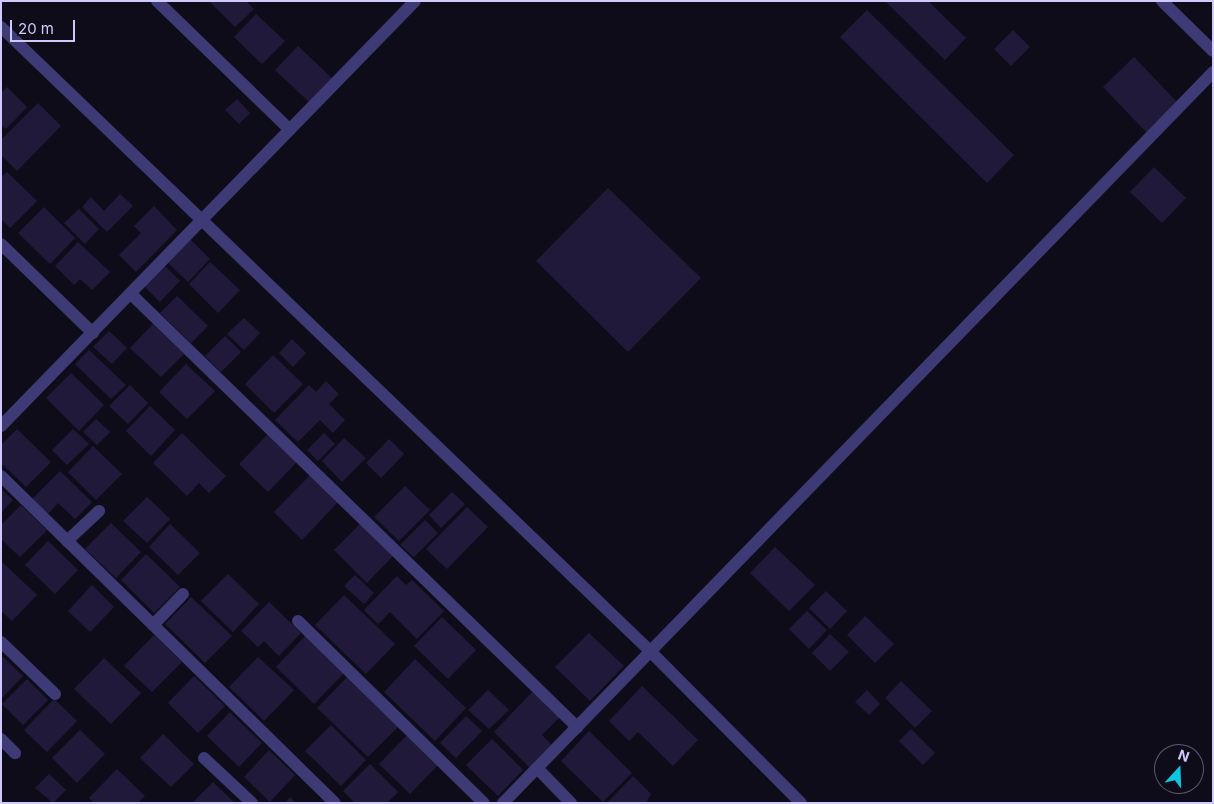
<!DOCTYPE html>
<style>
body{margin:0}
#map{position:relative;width:1214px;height:804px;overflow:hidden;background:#0f0c1a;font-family:Inter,sans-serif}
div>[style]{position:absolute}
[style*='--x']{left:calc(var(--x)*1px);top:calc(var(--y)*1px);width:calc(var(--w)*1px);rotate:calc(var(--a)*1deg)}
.building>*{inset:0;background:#21193a}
.minor>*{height:12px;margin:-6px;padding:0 6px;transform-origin:6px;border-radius:6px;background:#3e3a76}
span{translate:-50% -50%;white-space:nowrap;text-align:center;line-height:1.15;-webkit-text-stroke:5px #0f0c1a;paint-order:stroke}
.frame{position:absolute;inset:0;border:2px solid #d0c9fb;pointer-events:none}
.north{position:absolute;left:1154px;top:744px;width:50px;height:50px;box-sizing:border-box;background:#0f0c1a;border:1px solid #5c5874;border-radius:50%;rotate:20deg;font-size:14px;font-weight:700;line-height:20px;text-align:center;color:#d0c9fb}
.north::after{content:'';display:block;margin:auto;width:18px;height:22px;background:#0fc6e1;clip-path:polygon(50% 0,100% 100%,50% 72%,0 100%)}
.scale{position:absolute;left:10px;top:20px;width:65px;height:22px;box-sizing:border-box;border:2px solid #d0c9fb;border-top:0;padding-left:6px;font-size:15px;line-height:18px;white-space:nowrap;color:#d0c9fb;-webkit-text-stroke:4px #0f0c1a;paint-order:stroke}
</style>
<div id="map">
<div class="building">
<div style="clip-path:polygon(209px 1px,246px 1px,254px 9px,235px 27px)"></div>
<div style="clip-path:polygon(885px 1px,928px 1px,966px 38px,945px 60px)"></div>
<div style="clip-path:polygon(867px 10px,1014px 155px,987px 183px,840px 37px)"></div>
<div style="clip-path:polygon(256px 14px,285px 41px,262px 64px,234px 37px)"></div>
<div style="clip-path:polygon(1013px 30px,1030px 47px,1011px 66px,994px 49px)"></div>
<div style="clip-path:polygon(298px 46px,332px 78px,309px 102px,275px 70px)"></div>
<div style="clip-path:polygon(1134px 57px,1180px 105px,1149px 135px,1103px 87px)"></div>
<div style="clip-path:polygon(7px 87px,27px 107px,6px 129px,1px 125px,1px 93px)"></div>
<div style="clip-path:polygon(237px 99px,250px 113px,239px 124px,225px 110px)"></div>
<div style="clip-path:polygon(38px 103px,61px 126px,17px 171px,1px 155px,1px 140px)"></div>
<div style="clip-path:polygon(1154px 167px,1186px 198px,1162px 223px,1130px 192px)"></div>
<div style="clip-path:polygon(7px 172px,37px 201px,10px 228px,1px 219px,1px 177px)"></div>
<div style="clip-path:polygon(608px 188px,701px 278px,628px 352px,536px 261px)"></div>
<div style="clip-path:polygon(120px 194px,133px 206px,107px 232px,82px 207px,91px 197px,104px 211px)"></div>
<div style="clip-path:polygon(154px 206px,177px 230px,136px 272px,119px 255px,141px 233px,134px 226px)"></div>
<div style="clip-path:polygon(44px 207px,75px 238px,50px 264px,18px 233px)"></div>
<div style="clip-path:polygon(79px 209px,99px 229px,85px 244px,64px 223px)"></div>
<div style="clip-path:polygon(190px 239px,210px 259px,188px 282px,167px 262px)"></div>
<div style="clip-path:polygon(78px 242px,110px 272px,92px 290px,80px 279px,74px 285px,55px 266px)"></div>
<div style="clip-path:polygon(210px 262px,240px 290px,218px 313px,189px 284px)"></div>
<div style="clip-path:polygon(164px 265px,180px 281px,160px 302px,144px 286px)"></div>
<div style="clip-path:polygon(177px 296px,208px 326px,191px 343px,160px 313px)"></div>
<div style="clip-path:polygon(244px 318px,260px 333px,244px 350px,227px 334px)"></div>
<div style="clip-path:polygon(153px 324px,184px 354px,161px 377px,130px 348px)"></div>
<div style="clip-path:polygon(109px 331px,127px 348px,112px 364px,93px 347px)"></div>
<div style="clip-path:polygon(225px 336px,241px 352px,221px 372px,205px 356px)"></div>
<div style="clip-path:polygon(292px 339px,306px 353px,293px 367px,279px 353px)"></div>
<div style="clip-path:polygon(89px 350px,126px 385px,111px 399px,75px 364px)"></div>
<div style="clip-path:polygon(273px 355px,303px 384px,274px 413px,245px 384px)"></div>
<div style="clip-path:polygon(186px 364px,215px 391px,187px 419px,159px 392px)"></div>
<div style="clip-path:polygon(71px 373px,104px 405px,79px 431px,46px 398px)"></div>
<div style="clip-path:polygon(326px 381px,339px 394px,329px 404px,345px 420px,333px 433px,320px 420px,298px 442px,275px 420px,309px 385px,316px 392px)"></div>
<div style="clip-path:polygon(130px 385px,148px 403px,128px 424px,109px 406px)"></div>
<div style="clip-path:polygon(150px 406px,175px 430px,151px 456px,126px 431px)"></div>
<div style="clip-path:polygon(96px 419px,110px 432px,97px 445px,83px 432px)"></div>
<div style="clip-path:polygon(17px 429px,51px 462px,26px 487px,1px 463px,1px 445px)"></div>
<div style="clip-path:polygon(73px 429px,89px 444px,67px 465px,52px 450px)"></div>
<div style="clip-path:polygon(182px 433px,226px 476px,209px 493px,199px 483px,187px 496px,153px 463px)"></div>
<div style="clip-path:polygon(269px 433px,298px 461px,268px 492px,239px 464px)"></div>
<div style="clip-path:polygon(324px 433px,335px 444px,318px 461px,307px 450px)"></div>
<div style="clip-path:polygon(344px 438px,366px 458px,342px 482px,322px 461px)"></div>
<div style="clip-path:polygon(389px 439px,404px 454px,381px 478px,366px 463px)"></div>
<div style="clip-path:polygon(93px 446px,122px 474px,96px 500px,68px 472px)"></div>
<div style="clip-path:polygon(60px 471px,92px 502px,75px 519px,58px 503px,48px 514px,32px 499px)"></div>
<div style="clip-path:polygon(310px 475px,338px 502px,302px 540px,274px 512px)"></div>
<div style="clip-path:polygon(405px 486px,430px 510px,399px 541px,374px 517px)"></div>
<div style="clip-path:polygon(1px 489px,13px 500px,1px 513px)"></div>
<div style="clip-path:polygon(452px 492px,465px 504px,441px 528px,429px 515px)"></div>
<div style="clip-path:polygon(147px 497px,170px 519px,147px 543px,123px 521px)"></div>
<div style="clip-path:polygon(21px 505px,47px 530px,20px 557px,1px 539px,1px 525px)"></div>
<div style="clip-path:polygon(467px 507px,488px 527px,447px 569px,426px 549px)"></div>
<div style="clip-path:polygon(425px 520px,438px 533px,414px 557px,400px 545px)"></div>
<div style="clip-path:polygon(111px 523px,141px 552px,116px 578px,85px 549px)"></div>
<div style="clip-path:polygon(170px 524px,200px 553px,178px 575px,149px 547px)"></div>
<div style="clip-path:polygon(360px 524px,393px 556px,367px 583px,334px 550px)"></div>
<div style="clip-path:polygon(48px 541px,78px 570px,55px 594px,25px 565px)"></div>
<div style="clip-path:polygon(775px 547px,815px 585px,789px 611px,750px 573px)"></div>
<div style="clip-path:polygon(146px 554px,180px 587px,154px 613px,121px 580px)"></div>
<div style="clip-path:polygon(1px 561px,37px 595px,12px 621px,1px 611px)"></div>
<div style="clip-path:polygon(228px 574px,259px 604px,233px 632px,201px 601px)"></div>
<div style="clip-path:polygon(355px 575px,374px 593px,364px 604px,344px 586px)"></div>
<div style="clip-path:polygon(397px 576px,406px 585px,412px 580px,444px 611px,417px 639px,390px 612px,378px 624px,364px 610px)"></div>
<div style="clip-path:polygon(92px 585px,114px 607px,90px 632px,68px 611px)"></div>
<div style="clip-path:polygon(826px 591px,847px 611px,830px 629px,809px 608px)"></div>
<div style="clip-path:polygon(344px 595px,395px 644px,366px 674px,315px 625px)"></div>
<div style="clip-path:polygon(191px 597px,232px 636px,205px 663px,165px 624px)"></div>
<div style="clip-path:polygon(269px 602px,301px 633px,279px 656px,264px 641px,258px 647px,241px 631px)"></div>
<div style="clip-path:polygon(807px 611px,827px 630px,809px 649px,789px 629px)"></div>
<div style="clip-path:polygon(865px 616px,894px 644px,875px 663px,847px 635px)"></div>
<div style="clip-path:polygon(442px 617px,476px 650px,448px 679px,414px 646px)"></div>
<div style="clip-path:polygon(589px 633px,624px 666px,590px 701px,555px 667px)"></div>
<div style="clip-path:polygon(830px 634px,849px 652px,830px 671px,812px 653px)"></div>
<div style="clip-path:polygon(154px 635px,182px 662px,152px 692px,124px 666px)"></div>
<div style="clip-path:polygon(306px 635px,345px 672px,314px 704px,276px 667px)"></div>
<div style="clip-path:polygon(3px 657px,23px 676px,1px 699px,1px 659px)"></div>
<div style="clip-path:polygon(258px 657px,294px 690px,264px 721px,229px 687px)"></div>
<div style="clip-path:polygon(104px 658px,141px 693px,111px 724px,74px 689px)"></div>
<div style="clip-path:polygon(415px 659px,466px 708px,435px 741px,384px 692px)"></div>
<div style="clip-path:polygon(350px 674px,401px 724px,368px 757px,317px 708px)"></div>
<div style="clip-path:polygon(194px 676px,225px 706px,198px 733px,168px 703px)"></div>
<div style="clip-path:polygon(27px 679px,48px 700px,23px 725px,2px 704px)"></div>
<div style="clip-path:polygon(901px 681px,932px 711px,915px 728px,885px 698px)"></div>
<div style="clip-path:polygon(642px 686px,698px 740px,673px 766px,638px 732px,629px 741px,609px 721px)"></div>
<div style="clip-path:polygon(488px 690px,509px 710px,489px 729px,468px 710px)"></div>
<div style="clip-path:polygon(534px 690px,561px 716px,542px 735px,554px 747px,532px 770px,494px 732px)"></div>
<div style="clip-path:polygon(867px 690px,880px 704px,869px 715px,855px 702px)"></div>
<div style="clip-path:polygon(54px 699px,77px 721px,47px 752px,24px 730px)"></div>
<div style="clip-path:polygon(230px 712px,262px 743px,239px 767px,207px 736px)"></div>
<div style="clip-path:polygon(466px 716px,482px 731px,456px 758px,440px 743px)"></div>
<div style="clip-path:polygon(331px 725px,366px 760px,341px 786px,305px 751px)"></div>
<div style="clip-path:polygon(911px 729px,935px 753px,923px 765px,899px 741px)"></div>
<div style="clip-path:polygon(80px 730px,105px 754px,77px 783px,52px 758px)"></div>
<div style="clip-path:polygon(589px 731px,632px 773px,603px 802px,561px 761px)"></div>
<div style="clip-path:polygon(163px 734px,194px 764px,171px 787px,140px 758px)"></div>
<div style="clip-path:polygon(408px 734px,439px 764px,410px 794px,379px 764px)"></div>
<div style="clip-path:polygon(492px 739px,523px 770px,498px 796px,466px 765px)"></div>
<div style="clip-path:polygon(269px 750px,295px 775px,270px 802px,244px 777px)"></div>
<div style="clip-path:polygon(370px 764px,398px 792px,387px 803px,355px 803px,343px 791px)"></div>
<div style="clip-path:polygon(117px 769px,145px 796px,138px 803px,94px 803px,89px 798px)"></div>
<div style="clip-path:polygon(49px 774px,66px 790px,53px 803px,35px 788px)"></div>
<div style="clip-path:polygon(633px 776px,651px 794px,646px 803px,607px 803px)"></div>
<div style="clip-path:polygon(213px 782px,235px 803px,192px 803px)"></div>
<div style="clip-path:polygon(290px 797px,296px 803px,285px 803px)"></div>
</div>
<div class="minor">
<div style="--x:157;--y:1;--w:185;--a:44.1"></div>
<div style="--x:1162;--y:1;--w:71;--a:44.4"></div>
<div style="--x:1;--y:27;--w:900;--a:43.87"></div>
<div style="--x:650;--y:651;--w:214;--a:45.2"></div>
<div style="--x:1;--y:244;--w:128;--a:44.1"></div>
<div style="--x:131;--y:294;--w:622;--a:44.15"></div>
<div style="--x:1;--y:426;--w:593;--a:-45.75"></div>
<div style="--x:1;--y:476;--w:467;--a:44.4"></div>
<div style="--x:67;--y:541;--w:44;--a:-43.2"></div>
<div style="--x:298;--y:621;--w:260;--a:44.4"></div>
<div style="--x:153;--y:625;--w:43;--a:-45.9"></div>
<div style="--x:1;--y:642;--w:75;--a:43.9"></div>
<div style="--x:1;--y:739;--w:20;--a:45"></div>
<div style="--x:204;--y:758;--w:66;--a:43.2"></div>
<div style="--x:537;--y:768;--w:49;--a:45.8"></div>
<div style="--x:503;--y:803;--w:1019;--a:-45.83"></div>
</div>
<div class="frame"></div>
<div class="north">N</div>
<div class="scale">20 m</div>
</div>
